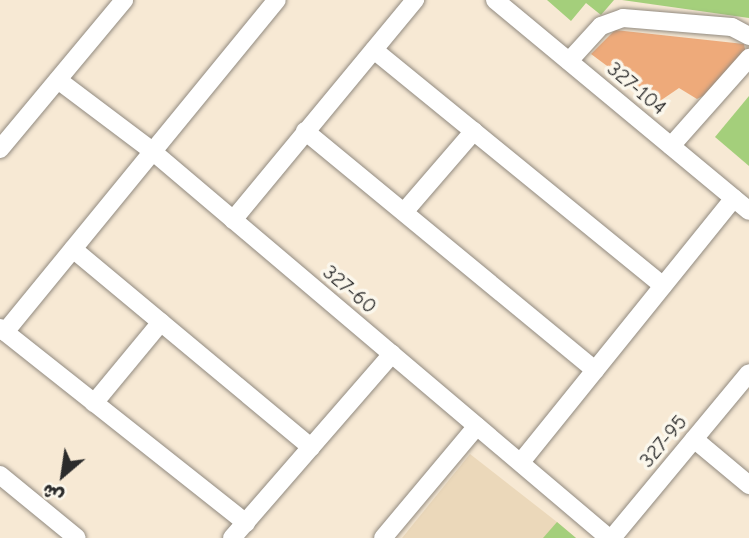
<!DOCTYPE html>
<meta charset="utf-8">
<style>
body{margin:0}
#map{position:relative;width:749px;height:538px;overflow:hidden;background:#f7e9d4;font-family:"Comic Neue","Playpen Sans Arabic",sans-serif}
div>[style]{position:absolute}
[style*='--x']{left:calc(var(--x)*1px);top:calc(var(--y)*1px);width:calc(var(--w)*1px);rotate:calc(var(--a)*1deg)}
.built>*{inset:0;background:#ebd8ba}
.green>*{inset:0;background:#a4cf7b}
.building>*{inset:0;background:#eeaa7a}
.roads{filter:drop-shadow(0 0 2px #918a80) drop-shadow(0 0 2px #918a80)}
.minor>*{height:18px;margin:-9px;padding:0 9px;transform-origin:9px;border-radius:9px;background:#fff}
span{translate:-50% -50%;white-space:nowrap;text-align:center;line-height:1.15;-webkit-text-stroke:7px #fbf7ec;paint-order:stroke}
.street-label{font-size:21px;color:#2b2b2b}
.north{position:absolute;left:28px;top:440px;width:70px;height:70px;-webkit-text-stroke:5px #fbf7ec;paint-order:stroke;rotate:209deg;font-size:19px;font-weight:700;line-height:28px;text-align:center;color:#2b2b2b}
.north::after{content:'';display:block;margin:auto;width:24px;height:32px;background:#2b2b2b;clip-path:polygon(50% 0,100% 100%,50% 72%,0 100%)}
</style>
<div id="map">
<div class="built">
<div style="clip-path:polygon(470px 454px,557px 522px,576px 538px,402px 538px)"></div>
</div>
<div class="green">
<div style="clip-path:polygon(547px 0,614px 0,601px 15px,586px 3px,571px 21px)"></div>
<div style="clip-path:polygon(622px 0,749px 0,749px 18px)"></div>
<div style="clip-path:polygon(749px 96px,749px 166px,715px 137px)"></div>
<div style="clip-path:polygon(557px 522px,576px 538px,543px 538px)"></div>
</div>
<div class="building">
<div style="clip-path:polygon(615px 30px,744px 44px,746px 55px,721px 87px,697px 99px,679px 88px,657px 103px,591px 54px)"></div>
</div>
<div class="roads">
<div class="minor">
<div style="--x:495;--y:0;--w:330;--a:39.7"></div>
<div style="--x:374;--y:50;--w:373;--a:39.2"></div>
<div style="--x:569;--y:61;--w:47;--a:-47.6"></div>
<div style="--x:601;--y:26;--w:23;--a:-20"></div>
<div style="--x:623;--y:18;--w:109;--a:4.7"></div>
<div style="--x:732;--y:27;--w:19;--a:28"></div>
<div style="--x:58;--y:80;--w:116;--a:37"></div>
<div style="--x:151;--y:150;--w:600;--a:40.27"></div>
<div style="--x:305;--y:131;--w:376;--a:39.5"></div>
<div style="--x:671;--y:146;--w:118;--a:-48.4"></div>
<div style="--x:0;--y:149;--w:194;--a:-50.2"></div>
<div style="--x:404;--y:212;--w:107;--a:-49.2"></div>
<div style="--x:233;--y:220;--w:286;--a:-50.4"></div>
<div style="--x:73;--y:249;--w:310;--a:39.8"></div>
<div style="--x:0;--y:328;--w:314;--a:38.4"></div>
<div style="--x:5;--y:332;--w:429;--a:-50.7"></div>
<div style="--x:94;--y:403;--w:105;--a:-50.4"></div>
<div style="--x:694;--y:439;--w:72;--a:39.9"></div>
<div style="--x:521;--y:462;--w:339;--a:-51.1"></div>
<div style="--x:0;--y:475;--w:99;--a:39.3"></div>
<div style="--x:232;--y:538;--w:244;--a:-49"></div>
<div style="--x:383;--y:538;--w:146;--a:-50"></div>
<div style="--x:612;--y:538;--w:214;--a:-50.3"></div>
</div>
</div>
<div class="street-label">
<span style="left:637px;top:88px;rotate:40deg">327-104</span>
<span style="left:350px;top:289px;rotate:40deg">327-60</span>
<span style="left:663px;top:441px;rotate:-50deg">327-95</span>
</div>
<div class="north">ش</div>
</div>
